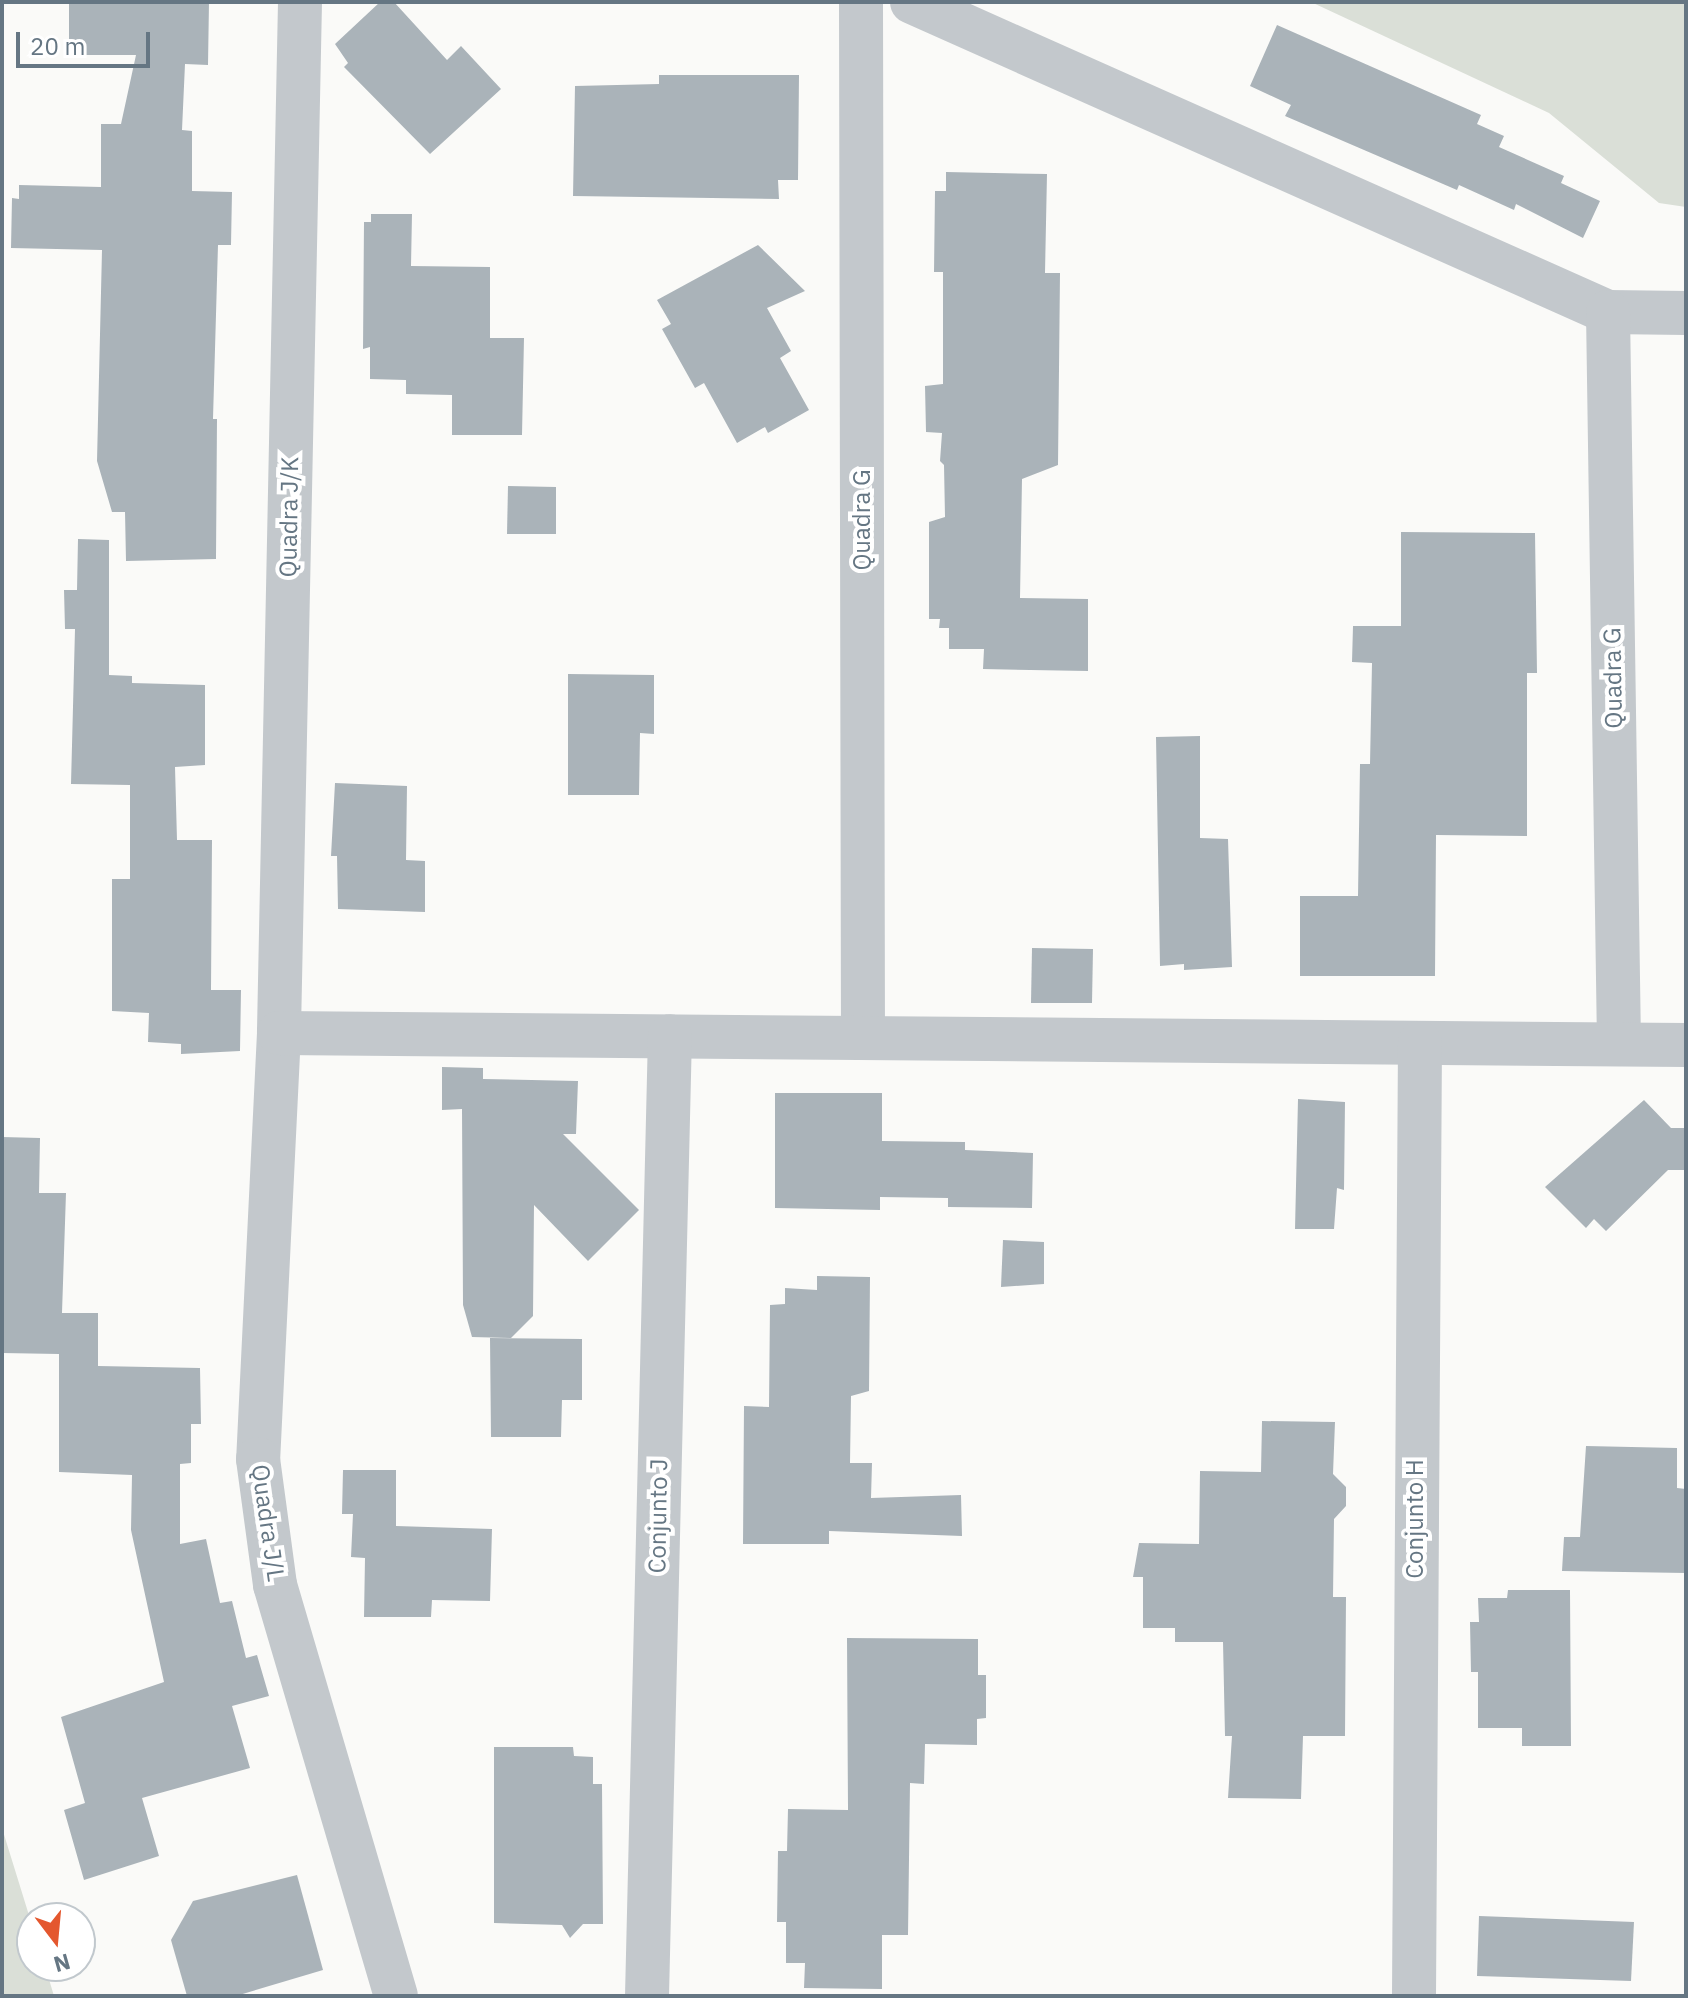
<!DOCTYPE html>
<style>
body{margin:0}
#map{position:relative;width:1688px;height:1998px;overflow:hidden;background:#fafaf8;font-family:"IBM Plex Sans",sans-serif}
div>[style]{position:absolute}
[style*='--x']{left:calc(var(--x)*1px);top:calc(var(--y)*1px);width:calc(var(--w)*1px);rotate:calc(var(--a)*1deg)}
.green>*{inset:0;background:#dadfd7}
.building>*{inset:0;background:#aab3b9}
.minor>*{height:44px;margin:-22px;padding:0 22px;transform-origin:22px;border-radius:22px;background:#c3c8cc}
span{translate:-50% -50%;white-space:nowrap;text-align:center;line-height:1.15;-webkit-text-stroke:8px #fff;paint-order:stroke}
.street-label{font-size:24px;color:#657683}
.frame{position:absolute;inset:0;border:4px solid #657683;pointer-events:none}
.north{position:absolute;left:16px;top:1902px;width:80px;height:80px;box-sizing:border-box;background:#fff;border:2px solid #c1c8cd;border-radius:50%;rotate:164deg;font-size:22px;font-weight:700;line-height:32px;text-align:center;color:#657683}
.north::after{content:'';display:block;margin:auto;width:28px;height:36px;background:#e4572e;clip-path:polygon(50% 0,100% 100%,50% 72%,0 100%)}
.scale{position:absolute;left:16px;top:32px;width:134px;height:36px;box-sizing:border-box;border:4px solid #657683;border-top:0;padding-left:10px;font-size:24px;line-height:28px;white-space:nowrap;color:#657683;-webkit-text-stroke:6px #fff;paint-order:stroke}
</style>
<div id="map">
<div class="green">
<div style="clip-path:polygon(1311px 2px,1686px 2px,1686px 207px,1659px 203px,1549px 113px)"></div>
<div style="clip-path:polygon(2px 1828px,32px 1925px,32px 1966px,45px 1966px,54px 1996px,2px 1996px)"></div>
</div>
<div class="building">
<div style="clip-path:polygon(69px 2px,209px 2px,208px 65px,185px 64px,182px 130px,192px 131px,192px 191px,232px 192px,231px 245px,218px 245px,213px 419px,217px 419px,216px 559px,126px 561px,125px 512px,112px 512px,97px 461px,102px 250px,11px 248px,12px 198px,19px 199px,19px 185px,101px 187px,101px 124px,121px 124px,136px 55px,69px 55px)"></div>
<div style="clip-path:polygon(380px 2px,394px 2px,447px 60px,461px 46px,501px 89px,430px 154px,344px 67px,348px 63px,335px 44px)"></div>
<div style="clip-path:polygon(1277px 25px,1481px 115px,1477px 124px,1504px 136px,1499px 147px,1564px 176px,1561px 183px,1600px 201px,1583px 238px,1516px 204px,1514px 210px,1459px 185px,1457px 190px,1285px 116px,1291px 105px,1250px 86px)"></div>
<div style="clip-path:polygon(659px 75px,799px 75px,798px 180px,778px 180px,779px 199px,573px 196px,575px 86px,659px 84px)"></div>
<div style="clip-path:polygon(946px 172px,1047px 174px,1045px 273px,1060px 273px,1058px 465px,1022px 479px,1020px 598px,1088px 599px,1088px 671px,983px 669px,984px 649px,949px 649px,949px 628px,939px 628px,940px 619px,929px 619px,929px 522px,945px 517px,944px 465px,940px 461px,942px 433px,926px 432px,925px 386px,943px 384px,943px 272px,934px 272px,935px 191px,946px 191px)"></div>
<div style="clip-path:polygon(371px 214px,412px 214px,411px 266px,490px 267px,490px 338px,524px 338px,522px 435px,452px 435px,452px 395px,406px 394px,406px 380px,370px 379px,370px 347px,363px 349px,364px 222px,371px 222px)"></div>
<div style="clip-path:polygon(758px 245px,805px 291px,767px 308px,791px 351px,780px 358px,809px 410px,768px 433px,765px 427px,737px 443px,704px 383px,695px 388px,662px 329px,671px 324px,657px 300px)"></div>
<div style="clip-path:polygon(508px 486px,556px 487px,556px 534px,507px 534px)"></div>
<div style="clip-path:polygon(1401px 532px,1535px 533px,1537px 673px,1527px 673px,1527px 836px,1436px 835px,1435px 976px,1300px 976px,1300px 896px,1358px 896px,1360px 764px,1370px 764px,1372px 663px,1352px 662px,1353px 626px,1401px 626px)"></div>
<div style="clip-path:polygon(78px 539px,109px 540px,109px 675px,132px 676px,132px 683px,205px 685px,205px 765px,175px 767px,177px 840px,212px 840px,211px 990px,241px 990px,240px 1051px,181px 1054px,181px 1044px,148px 1042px,149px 1013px,112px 1011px,112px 879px,130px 879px,130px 785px,71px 784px,75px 629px,65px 629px,64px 590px,77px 590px)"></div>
<div style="clip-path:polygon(568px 674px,654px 675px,654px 734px,640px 733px,639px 795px,568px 795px)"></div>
<div style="clip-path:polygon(1200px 736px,1200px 838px,1228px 839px,1232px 967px,1184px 970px,1184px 964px,1160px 966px,1156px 737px)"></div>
<div style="clip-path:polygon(335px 783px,407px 786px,406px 860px,425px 861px,425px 912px,338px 909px,337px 856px,331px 856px)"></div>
<div style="clip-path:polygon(1032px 948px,1093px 949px,1092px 1003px,1031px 1003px)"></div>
<div style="clip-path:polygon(442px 1067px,483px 1068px,483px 1079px,578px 1081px,576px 1134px,563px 1134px,639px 1210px,588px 1261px,534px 1205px,533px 1316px,511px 1338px,472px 1337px,463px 1305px,462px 1109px,442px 1110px)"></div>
<div style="clip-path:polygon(775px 1093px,882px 1093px,882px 1141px,965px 1142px,965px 1150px,1033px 1153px,1032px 1208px,948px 1207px,948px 1198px,880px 1197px,880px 1210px,775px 1208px)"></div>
<div style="clip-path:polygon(1298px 1099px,1345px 1102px,1344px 1190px,1337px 1188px,1334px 1229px,1295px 1229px)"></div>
<div style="clip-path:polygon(1644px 1100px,1671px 1128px,1686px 1128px,1686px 1170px,1668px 1170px,1606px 1231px,1594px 1219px,1586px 1228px,1545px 1187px)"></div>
<div style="clip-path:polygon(2px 1137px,40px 1138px,39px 1193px,66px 1193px,62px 1313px,98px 1313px,98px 1366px,200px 1368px,201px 1424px,191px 1424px,191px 1463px,180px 1464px,180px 1544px,206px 1539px,220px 1603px,232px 1601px,246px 1658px,257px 1655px,269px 1696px,232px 1706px,250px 1768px,142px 1798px,159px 1856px,84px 1880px,64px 1810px,85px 1803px,61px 1717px,164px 1682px,131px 1530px,132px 1475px,59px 1472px,59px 1354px,2px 1353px)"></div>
<div style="clip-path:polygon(1003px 1240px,1044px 1242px,1044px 1284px,1001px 1287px)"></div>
<div style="clip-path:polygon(817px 1276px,870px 1277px,869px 1391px,851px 1396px,850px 1463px,872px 1463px,871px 1498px,961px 1495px,962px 1536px,829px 1531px,829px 1544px,743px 1544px,744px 1406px,769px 1407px,770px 1305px,785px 1304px,785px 1288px,817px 1290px)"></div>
<div style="clip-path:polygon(490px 1338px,582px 1339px,582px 1400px,562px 1400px,561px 1437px,491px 1437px)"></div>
<div style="clip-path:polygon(1262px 1421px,1335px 1422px,1333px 1474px,1346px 1487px,1346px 1506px,1334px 1519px,1333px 1597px,1346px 1597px,1345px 1736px,1303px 1736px,1301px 1799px,1228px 1798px,1232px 1736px,1225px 1736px,1223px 1642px,1175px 1642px,1175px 1628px,1143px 1628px,1143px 1577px,1133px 1577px,1139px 1543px,1199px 1544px,1200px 1471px,1261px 1472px)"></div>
<div style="clip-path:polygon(1586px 1446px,1677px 1448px,1677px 1488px,1686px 1489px,1686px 1573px,1562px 1571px,1564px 1537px,1580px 1537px)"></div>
<div style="clip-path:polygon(343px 1470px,396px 1470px,396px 1526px,492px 1529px,490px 1601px,432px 1600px,431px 1617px,364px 1617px,365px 1558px,351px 1557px,353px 1514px,342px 1514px)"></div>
<div style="clip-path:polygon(1508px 1590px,1570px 1590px,1571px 1746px,1522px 1746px,1522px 1728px,1478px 1728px,1478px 1672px,1471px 1672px,1470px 1622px,1479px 1622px,1478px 1598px,1507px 1598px)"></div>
<div style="clip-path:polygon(847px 1638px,978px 1639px,978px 1675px,986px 1675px,986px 1718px,977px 1719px,977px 1745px,925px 1744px,924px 1784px,910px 1783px,908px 1935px,882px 1935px,882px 1989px,804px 1988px,805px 1963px,786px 1963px,786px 1922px,777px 1922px,778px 1851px,787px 1851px,788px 1809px,848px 1810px)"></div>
<div style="clip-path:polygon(494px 1747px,573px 1747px,574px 1756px,593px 1757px,593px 1784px,602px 1784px,603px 1924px,583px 1924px,570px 1938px,562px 1925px,494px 1923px)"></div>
<div style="clip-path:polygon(297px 1875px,323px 1970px,236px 1996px,187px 1996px,171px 1940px,193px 1901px)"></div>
<div style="clip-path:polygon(1479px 1916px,1634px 1922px,1631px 1981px,1477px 1976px)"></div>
</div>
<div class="minor">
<div style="--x:300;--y:2;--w:1031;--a:91.17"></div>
<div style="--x:279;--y:1033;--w:427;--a:92.8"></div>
<div style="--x:258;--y:1459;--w:127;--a:82.3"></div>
<div style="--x:275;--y:1585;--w:428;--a:73.6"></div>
<div style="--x:861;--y:2;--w:1036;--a:89.89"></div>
<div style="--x:912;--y:2;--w:762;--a:24.01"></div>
<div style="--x:1608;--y:312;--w:78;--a:0.7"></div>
<div style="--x:1608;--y:312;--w:732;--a:89.14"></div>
<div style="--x:279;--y:1033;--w:1407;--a:0.49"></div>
<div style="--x:647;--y:1996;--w:960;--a:-88.63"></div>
<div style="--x:1414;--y:1996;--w:953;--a:-89.64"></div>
</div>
<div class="street-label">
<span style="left:289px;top:517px;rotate:-89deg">Quadra J/K</span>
<span style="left:862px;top:520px;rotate:-90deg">Quadra G</span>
<span style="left:1613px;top:678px;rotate:-91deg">Quadra G</span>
<span style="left:658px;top:1516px;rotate:-89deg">Conjunto J</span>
<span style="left:1415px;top:1519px;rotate:-90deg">Conjunto H</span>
<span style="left:268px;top:1523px;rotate:82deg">Quadra J/L</span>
</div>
<div class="frame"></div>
<div class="north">N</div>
<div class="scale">20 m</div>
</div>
